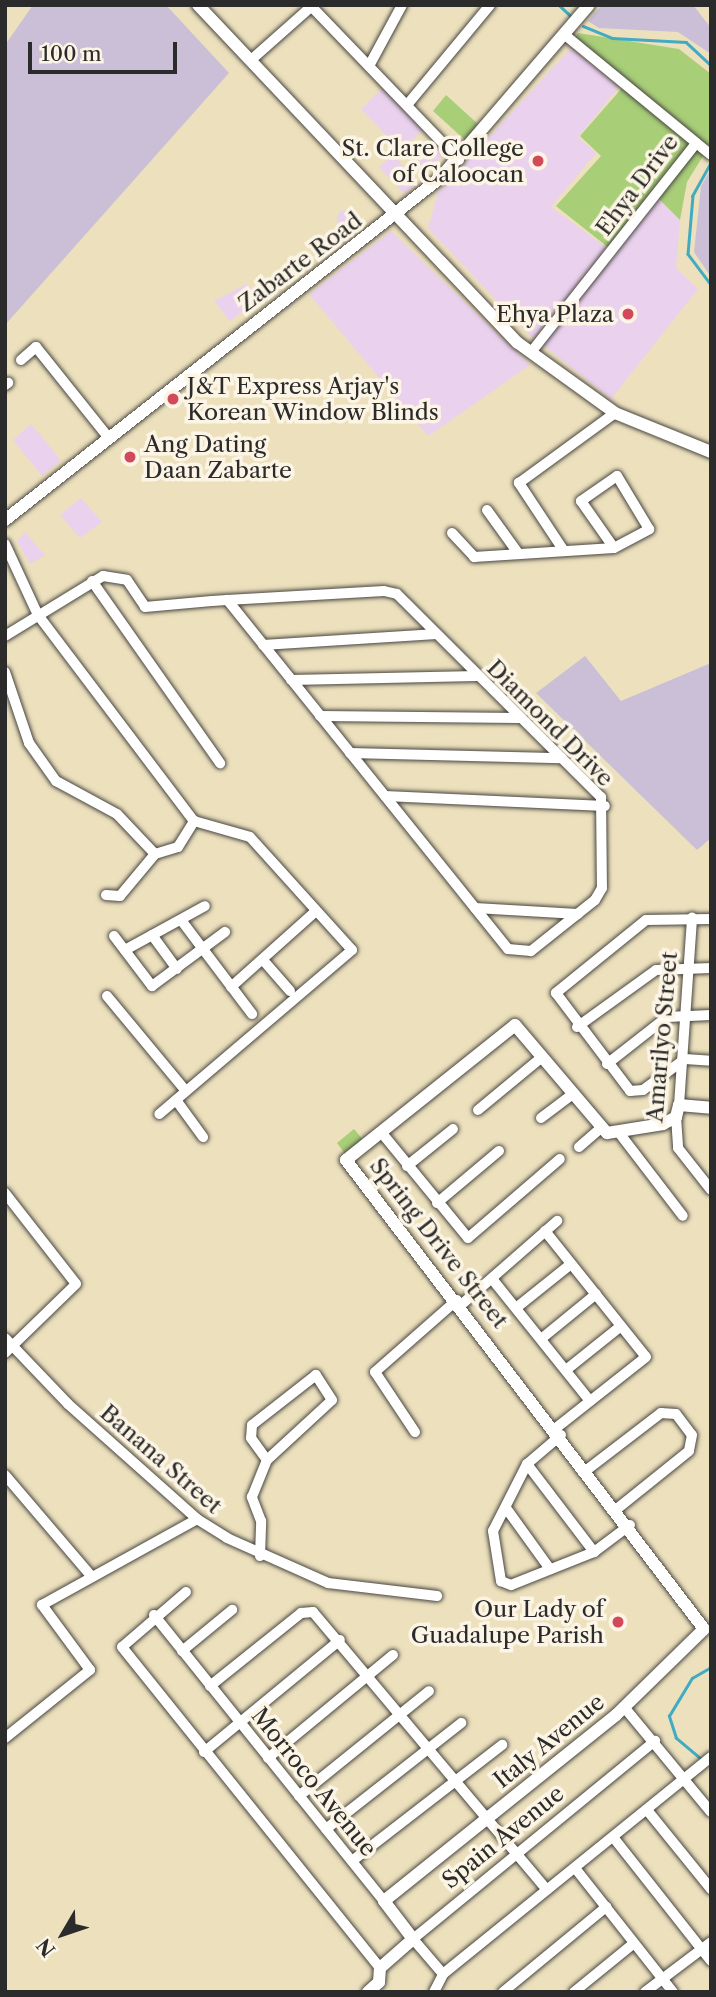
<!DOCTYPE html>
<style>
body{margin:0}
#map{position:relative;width:716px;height:1997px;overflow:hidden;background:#ece0bd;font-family:"Libre Caslon Text",serif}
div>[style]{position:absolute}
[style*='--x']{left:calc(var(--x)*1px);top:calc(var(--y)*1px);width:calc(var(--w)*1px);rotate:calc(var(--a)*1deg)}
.built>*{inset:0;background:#ead1ed}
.round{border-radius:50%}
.industrial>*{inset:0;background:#cabfd7}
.green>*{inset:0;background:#a8ce78}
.stream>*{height:2.5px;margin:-1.25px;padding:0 1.25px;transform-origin:1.25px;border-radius:1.25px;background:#42abc1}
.roads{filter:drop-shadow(0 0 2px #484641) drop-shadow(0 0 2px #484641)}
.minor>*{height:10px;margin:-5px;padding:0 5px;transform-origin:5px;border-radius:5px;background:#fff}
.tertiary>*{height:12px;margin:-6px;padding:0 6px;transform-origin:6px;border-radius:6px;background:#fff}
.secondary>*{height:12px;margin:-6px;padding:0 6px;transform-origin:6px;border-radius:6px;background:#fff}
.dots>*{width:19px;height:19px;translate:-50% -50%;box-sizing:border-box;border:4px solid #fcf5e5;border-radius:50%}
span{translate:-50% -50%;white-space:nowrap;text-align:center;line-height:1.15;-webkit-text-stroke:7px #fcf5e5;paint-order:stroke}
.poi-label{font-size:23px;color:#2b2b2b}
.right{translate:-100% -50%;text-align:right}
.left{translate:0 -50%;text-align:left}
.street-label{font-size:23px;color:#2b2b2b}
.frame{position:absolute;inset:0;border:7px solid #2b2b2b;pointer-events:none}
.north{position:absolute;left:28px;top:1899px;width:70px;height:70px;-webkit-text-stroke:5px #fcf5e5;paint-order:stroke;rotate:231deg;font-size:19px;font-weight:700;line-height:28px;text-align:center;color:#2b2b2b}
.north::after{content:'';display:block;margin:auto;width:24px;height:32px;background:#2b2b2b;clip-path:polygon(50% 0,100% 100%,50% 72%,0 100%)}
.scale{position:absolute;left:28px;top:42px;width:149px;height:32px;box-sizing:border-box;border:4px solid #2b2b2b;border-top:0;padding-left:9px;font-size:21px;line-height:24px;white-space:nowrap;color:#2b2b2b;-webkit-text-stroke:5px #fcf5e5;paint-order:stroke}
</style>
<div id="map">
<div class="built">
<div style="clip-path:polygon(571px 48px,619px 87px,578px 137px,596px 153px,551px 207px,607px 248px,533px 339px,428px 228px,438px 192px)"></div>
<div style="clip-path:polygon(384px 87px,424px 129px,401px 150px,361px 109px)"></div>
<div style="clip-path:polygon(435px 145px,443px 155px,424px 175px,415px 165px)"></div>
<div style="clip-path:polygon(393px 155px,418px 182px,404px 194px,379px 167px)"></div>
<div style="clip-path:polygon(658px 198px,680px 220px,676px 268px,698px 289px,611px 399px,542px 344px)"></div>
<div class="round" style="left:337px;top:210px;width:18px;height:18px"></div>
<div style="clip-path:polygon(391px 231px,530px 365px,428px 436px,309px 294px)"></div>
<div style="clip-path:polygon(246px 284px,263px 296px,230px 321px,214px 301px)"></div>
<div style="clip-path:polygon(31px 424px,61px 460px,42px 476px,13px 440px)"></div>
<div style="clip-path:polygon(81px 498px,102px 522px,80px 538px,60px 515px)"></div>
<div style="clip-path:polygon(25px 532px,45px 555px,30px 564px,17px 541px)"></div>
</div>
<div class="industrial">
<div style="clip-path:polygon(33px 5px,166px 5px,229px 73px,5px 325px,5px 45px)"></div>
<div style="clip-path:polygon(602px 5px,693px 5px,711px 28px,711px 54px,678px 32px,599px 28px,588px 21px)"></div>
<div style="clip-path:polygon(711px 169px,711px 277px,694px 252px,701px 186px)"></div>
<div style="clip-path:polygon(585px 656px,621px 701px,711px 663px,711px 838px,697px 850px,536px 693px)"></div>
</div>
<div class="green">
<div style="clip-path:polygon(578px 33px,679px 49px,711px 74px,711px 143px,687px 182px,680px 220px,658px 198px,614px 252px,556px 206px,601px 156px,580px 136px,622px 88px,571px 44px)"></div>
<div style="clip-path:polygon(446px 95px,478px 124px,465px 140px,433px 111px)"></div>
<div style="clip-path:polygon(354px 1129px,364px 1141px,346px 1155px,337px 1143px)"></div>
</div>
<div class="stream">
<div style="--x:559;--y:5;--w:16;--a:43"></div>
<div style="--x:583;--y:26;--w:31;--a:22"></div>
<div style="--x:612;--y:38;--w:74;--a:3.1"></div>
<div style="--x:686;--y:42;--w:34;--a:43"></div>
<div style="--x:711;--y:163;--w:38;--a:119"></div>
<div style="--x:693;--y:196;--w:58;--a:94.9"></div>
<div style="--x:688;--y:254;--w:38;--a:53"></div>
<div style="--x:702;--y:1760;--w:34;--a:-140"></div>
<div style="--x:676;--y:1738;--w:23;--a:-108"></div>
<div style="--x:669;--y:1716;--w:44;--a:-58.8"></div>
<div style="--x:692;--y:1678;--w:22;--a:-30"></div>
</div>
<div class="roads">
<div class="minor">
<div style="--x:310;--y:5;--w:215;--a:46.1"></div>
<div style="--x:565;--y:35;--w:189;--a:39.4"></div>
<div style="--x:251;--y:60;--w:83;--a:-41.6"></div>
<div style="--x:369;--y:66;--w:69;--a:-61.6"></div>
<div style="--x:407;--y:105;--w:130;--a:-50.3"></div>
<div style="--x:532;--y:351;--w:265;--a:-51.7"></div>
<div style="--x:21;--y:360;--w:20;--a:-41"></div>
<div style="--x:36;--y:347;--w:117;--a:51.3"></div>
<div style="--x:5;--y:385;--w:4;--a:-34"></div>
<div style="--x:487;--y:510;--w:53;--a:54.2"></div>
<div style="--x:452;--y:533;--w:33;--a:47"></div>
<div style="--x:474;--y:557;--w:140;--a:-3.7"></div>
<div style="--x:614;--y:548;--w:40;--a:-28"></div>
<div style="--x:649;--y:529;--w:62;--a:-121.1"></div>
<div style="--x:617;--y:476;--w:44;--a:145.2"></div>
<div style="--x:581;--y:501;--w:57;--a:54.9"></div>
<div style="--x:5;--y:544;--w:78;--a:65.1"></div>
<div style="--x:38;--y:615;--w:258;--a:52.9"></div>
<div style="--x:194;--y:821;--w:58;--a:15.9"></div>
<div style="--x:250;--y:837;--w:152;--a:47.9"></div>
<div style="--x:352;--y:950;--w:253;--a:139.6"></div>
<div style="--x:564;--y:551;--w:82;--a:-123.5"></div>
<div style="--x:519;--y:483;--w:119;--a:-36.1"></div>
<div style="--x:92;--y:581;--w:223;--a:54.9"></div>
<div style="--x:5;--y:636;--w:115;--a:-31.5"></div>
<div style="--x:103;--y:576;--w:24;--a:9"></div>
<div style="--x:127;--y:580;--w:32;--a:56"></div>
<div style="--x:145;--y:607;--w:67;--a:-5.1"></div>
<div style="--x:212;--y:601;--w:15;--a:-4"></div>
<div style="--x:227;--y:600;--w:157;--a:-3.3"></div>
<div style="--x:384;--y:591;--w:13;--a:13"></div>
<div style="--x:397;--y:594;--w:288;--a:44.9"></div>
<div style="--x:601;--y:797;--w:91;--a:89.4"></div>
<div style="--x:602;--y:888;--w:14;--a:120"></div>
<div style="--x:595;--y:900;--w:82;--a:141.4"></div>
<div style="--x:531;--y:951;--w:23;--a:-175"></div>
<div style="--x:508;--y:949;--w:448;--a:-128.8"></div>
<div style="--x:263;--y:645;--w:174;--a:-3.6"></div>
<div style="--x:5;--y:672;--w:75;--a:71.3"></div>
<div style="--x:29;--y:743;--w:47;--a:54.6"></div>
<div style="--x:56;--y:781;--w:69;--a:28.4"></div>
<div style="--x:117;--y:814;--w:55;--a:46.5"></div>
<div style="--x:155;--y:854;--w:24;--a:-17"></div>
<div style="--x:178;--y:847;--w:31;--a:-58"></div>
<div style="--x:291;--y:680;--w:186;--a:-1.2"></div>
<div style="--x:320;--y:716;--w:199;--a:0.6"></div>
<div style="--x:350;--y:753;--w:212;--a:1.4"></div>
<div style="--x:385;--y:796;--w:220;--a:2.6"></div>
<div style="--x:106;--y:895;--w:14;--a:4"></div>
<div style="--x:120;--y:896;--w:55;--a:-50.2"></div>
<div style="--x:475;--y:908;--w:103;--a:3.3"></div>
<div style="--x:711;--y:919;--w:65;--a:179.1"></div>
<div style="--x:646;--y:920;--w:116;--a:141"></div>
<div style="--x:556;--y:993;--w:123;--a:52.9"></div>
<div style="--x:630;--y:1091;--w:13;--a:-4"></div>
<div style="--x:643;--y:1090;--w:52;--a:-36.4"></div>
<div style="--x:685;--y:1059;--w:26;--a:4"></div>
<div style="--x:181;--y:920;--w:118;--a:52.9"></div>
<div style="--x:152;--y:935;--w:42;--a:53.7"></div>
<div style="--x:114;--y:936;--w:63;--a:52.8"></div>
<div style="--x:152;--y:986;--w:91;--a:-36.5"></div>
<div style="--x:125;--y:950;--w:91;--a:-28.8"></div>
<div style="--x:263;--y:960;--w:41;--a:48.9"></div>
<div style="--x:231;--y:987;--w:114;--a:-41.8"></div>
<div style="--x:107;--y:996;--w:122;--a:50.3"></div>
<div style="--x:577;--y:1027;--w:97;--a:-35.8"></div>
<div style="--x:656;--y:970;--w:55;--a:-2.1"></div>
<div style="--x:607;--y:1064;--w:76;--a:-38.1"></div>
<div style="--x:667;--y:1017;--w:44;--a:-2.6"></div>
<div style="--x:176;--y:1100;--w:46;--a:53.9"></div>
<div style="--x:679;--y:1105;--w:188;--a:-86"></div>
<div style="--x:478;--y:1110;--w:83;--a:-39.6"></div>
<div style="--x:676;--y:1117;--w:31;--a:86"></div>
<div style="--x:678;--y:1148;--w:53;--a:51.8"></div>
<div style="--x:541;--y:1118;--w:39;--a:-37"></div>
<div style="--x:381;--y:1132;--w:137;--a:50.6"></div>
<div style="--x:468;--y:1238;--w:121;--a:-40.7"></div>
<div style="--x:620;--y:1134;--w:103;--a:52.5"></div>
<div style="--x:579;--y:1147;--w:29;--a:-41"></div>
<div style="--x:407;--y:1166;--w:59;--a:-38.8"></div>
<div style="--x:5;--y:1193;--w:115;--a:52"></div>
<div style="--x:76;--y:1284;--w:99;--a:135.8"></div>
<div style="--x:437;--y:1203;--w:81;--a:-40"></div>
<div style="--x:545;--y:1231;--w:161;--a:51.3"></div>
<div style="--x:646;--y:1357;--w:115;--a:141.7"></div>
<div style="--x:493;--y:1280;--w:155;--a:51.3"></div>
<div style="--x:461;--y:1305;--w:128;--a:-41.2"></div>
<div style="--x:516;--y:1308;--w:70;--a:-38.7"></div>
<div style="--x:5;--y:1338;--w:91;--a:46.3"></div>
<div style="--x:68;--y:1404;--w:173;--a:41.7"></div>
<div style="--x:197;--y:1519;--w:36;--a:32"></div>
<div style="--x:227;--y:1538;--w:111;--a:24"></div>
<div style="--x:328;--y:1583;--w:110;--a:6.8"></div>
<div style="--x:541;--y:1339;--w:71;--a:-39.3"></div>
<div style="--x:566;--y:1370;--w:70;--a:-38.7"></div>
<div style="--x:415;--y:1432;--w:72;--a:-123.7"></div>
<div style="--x:375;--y:1372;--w:109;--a:-41.3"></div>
<div style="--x:561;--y:1435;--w:45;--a:139.5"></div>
<div style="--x:527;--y:1464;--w:75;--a:116.9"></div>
<div style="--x:493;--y:1531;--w:51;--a:80.9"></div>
<div style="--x:501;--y:1581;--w:11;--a:22"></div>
<div style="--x:511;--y:1585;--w:89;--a:-21.7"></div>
<div style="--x:594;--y:1552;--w:45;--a:-36.9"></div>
<div style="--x:527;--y:1464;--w:111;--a:52.7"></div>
<div style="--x:588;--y:1469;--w:92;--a:-37.5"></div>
<div style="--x:661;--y:1413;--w:15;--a:4"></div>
<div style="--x:676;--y:1414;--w:26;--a:53"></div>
<div style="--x:692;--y:1435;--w:16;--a:101"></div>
<div style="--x:689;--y:1451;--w:91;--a:141.2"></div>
<div style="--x:5;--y:1475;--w:134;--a:49.5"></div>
<div style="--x:506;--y:1508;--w:75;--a:54.2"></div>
<div style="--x:260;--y:1556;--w:35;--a:-88"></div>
<div style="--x:261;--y:1521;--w:26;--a:-111"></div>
<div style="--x:252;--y:1497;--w:40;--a:-68"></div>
<div style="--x:267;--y:1460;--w:88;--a:-42.7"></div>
<div style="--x:332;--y:1400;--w:30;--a:-123"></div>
<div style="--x:316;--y:1375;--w:81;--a:142"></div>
<div style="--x:252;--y:1425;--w:13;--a:94"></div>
<div style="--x:251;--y:1438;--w:27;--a:54"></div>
<div style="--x:186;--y:1592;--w:84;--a:139.3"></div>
<div style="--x:122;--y:1647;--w:412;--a:51.2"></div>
<div style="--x:154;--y:1615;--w:367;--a:51.2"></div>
<div style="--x:182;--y:1651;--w:65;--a:-39.4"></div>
<div style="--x:210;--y:1686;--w:117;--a:-38.7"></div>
<div style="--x:301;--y:1613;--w:12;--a:-5"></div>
<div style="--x:313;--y:1612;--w:363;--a:49.9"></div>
<div style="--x:624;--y:1707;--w:136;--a:50.4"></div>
<div style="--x:5;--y:1738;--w:109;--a:-38.7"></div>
<div style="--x:90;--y:1670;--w:81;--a:-126.4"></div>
<div style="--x:42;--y:1605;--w:177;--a:-29"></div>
<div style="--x:204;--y:1752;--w:176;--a:-39.5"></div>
<div style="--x:268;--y:1758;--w:162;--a:-39.5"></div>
<div style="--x:299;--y:1796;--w:167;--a:-38.9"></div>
<div style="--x:647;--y:1810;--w:102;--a:51"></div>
<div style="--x:326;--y:1829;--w:172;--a:-38.1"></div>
<div style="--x:613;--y:1837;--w:158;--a:51.7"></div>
<div style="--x:352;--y:1861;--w:190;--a:-37.7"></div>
<div style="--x:575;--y:1868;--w:158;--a:51.7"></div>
<div style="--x:443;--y:1974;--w:46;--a:-130.6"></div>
<div style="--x:413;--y:1939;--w:313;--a:-39.3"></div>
<div style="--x:434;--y:1992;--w:20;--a:-63"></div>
<div style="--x:443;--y:1974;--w:345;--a:-39"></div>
<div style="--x:503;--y:1992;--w:134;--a:-39.5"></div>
<div style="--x:574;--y:1992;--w:77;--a:-39.2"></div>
<div style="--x:645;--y:1992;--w:83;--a:-37.1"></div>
</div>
<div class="tertiary">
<div style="--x:368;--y:1992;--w:15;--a:-42"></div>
<div style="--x:379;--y:1982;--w:14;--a:-86"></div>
<div style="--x:380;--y:1968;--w:44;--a:-41.3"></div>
<div style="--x:413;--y:1939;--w:48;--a:-127.3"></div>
<div style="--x:384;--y:1901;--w:297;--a:-38.7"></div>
<div style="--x:616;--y:1715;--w:123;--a:-44.3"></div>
<div style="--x:704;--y:1629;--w:590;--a:-127.36"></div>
<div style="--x:346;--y:1160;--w:216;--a:-38.6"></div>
<div style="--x:515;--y:1025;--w:142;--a:49.6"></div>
<div style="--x:607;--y:1133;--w:57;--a:-9.1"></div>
<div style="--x:663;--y:1124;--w:15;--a:-28"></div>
<div style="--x:676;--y:1117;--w:12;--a:-76"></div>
<div style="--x:679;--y:1105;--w:32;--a:5"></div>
</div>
<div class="secondary">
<div style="--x:198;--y:5;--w:465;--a:46.6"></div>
<div style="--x:518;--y:343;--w:120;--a:35.8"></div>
<div style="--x:615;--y:413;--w:104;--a:22.1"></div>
<div style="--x:5;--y:520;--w:553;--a:-38.17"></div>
<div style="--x:440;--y:178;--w:228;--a:-49.3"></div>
</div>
</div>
<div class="dots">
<div style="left:538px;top:161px;background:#d1495b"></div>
<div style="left:628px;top:314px;background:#d1495b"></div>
<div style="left:173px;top:399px;background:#d1495b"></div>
<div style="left:130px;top:457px;background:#d1495b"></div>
<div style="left:618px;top:1622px;background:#d1495b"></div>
</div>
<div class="poi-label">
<span class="right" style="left:524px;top:161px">St. Clare College<br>of Caloocan</span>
<span class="right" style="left:614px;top:314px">Ehya Plaza</span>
<span class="left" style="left:187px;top:399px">J&amp;T Express Arjay's<br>Korean Window Blinds</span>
<span class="left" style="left:144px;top:457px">Ang Dating<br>Daan Zabarte</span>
<span class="right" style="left:604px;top:1622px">Our Lady of<br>Guadalupe Parish</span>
</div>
<div class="street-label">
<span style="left:637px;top:185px;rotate:-53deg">Ehya Drive</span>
<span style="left:300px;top:262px;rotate:-37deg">Zabarte Road</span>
<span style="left:550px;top:723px;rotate:45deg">Diamond Drive</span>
<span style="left:662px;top:1037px;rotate:-85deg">Amarilyo Street</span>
<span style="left:439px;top:1243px;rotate:52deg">Spring Drive Street</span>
<span style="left:161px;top:1459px;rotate:41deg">Banana Street</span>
<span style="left:549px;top:1741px;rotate:-39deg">Italy Avenue</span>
<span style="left:314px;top:1782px;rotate:51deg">Morroco Avenue</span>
<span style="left:503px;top:1837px;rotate:-39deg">Spain Avenue</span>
</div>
<div class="frame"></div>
<div class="north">N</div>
<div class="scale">100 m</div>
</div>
